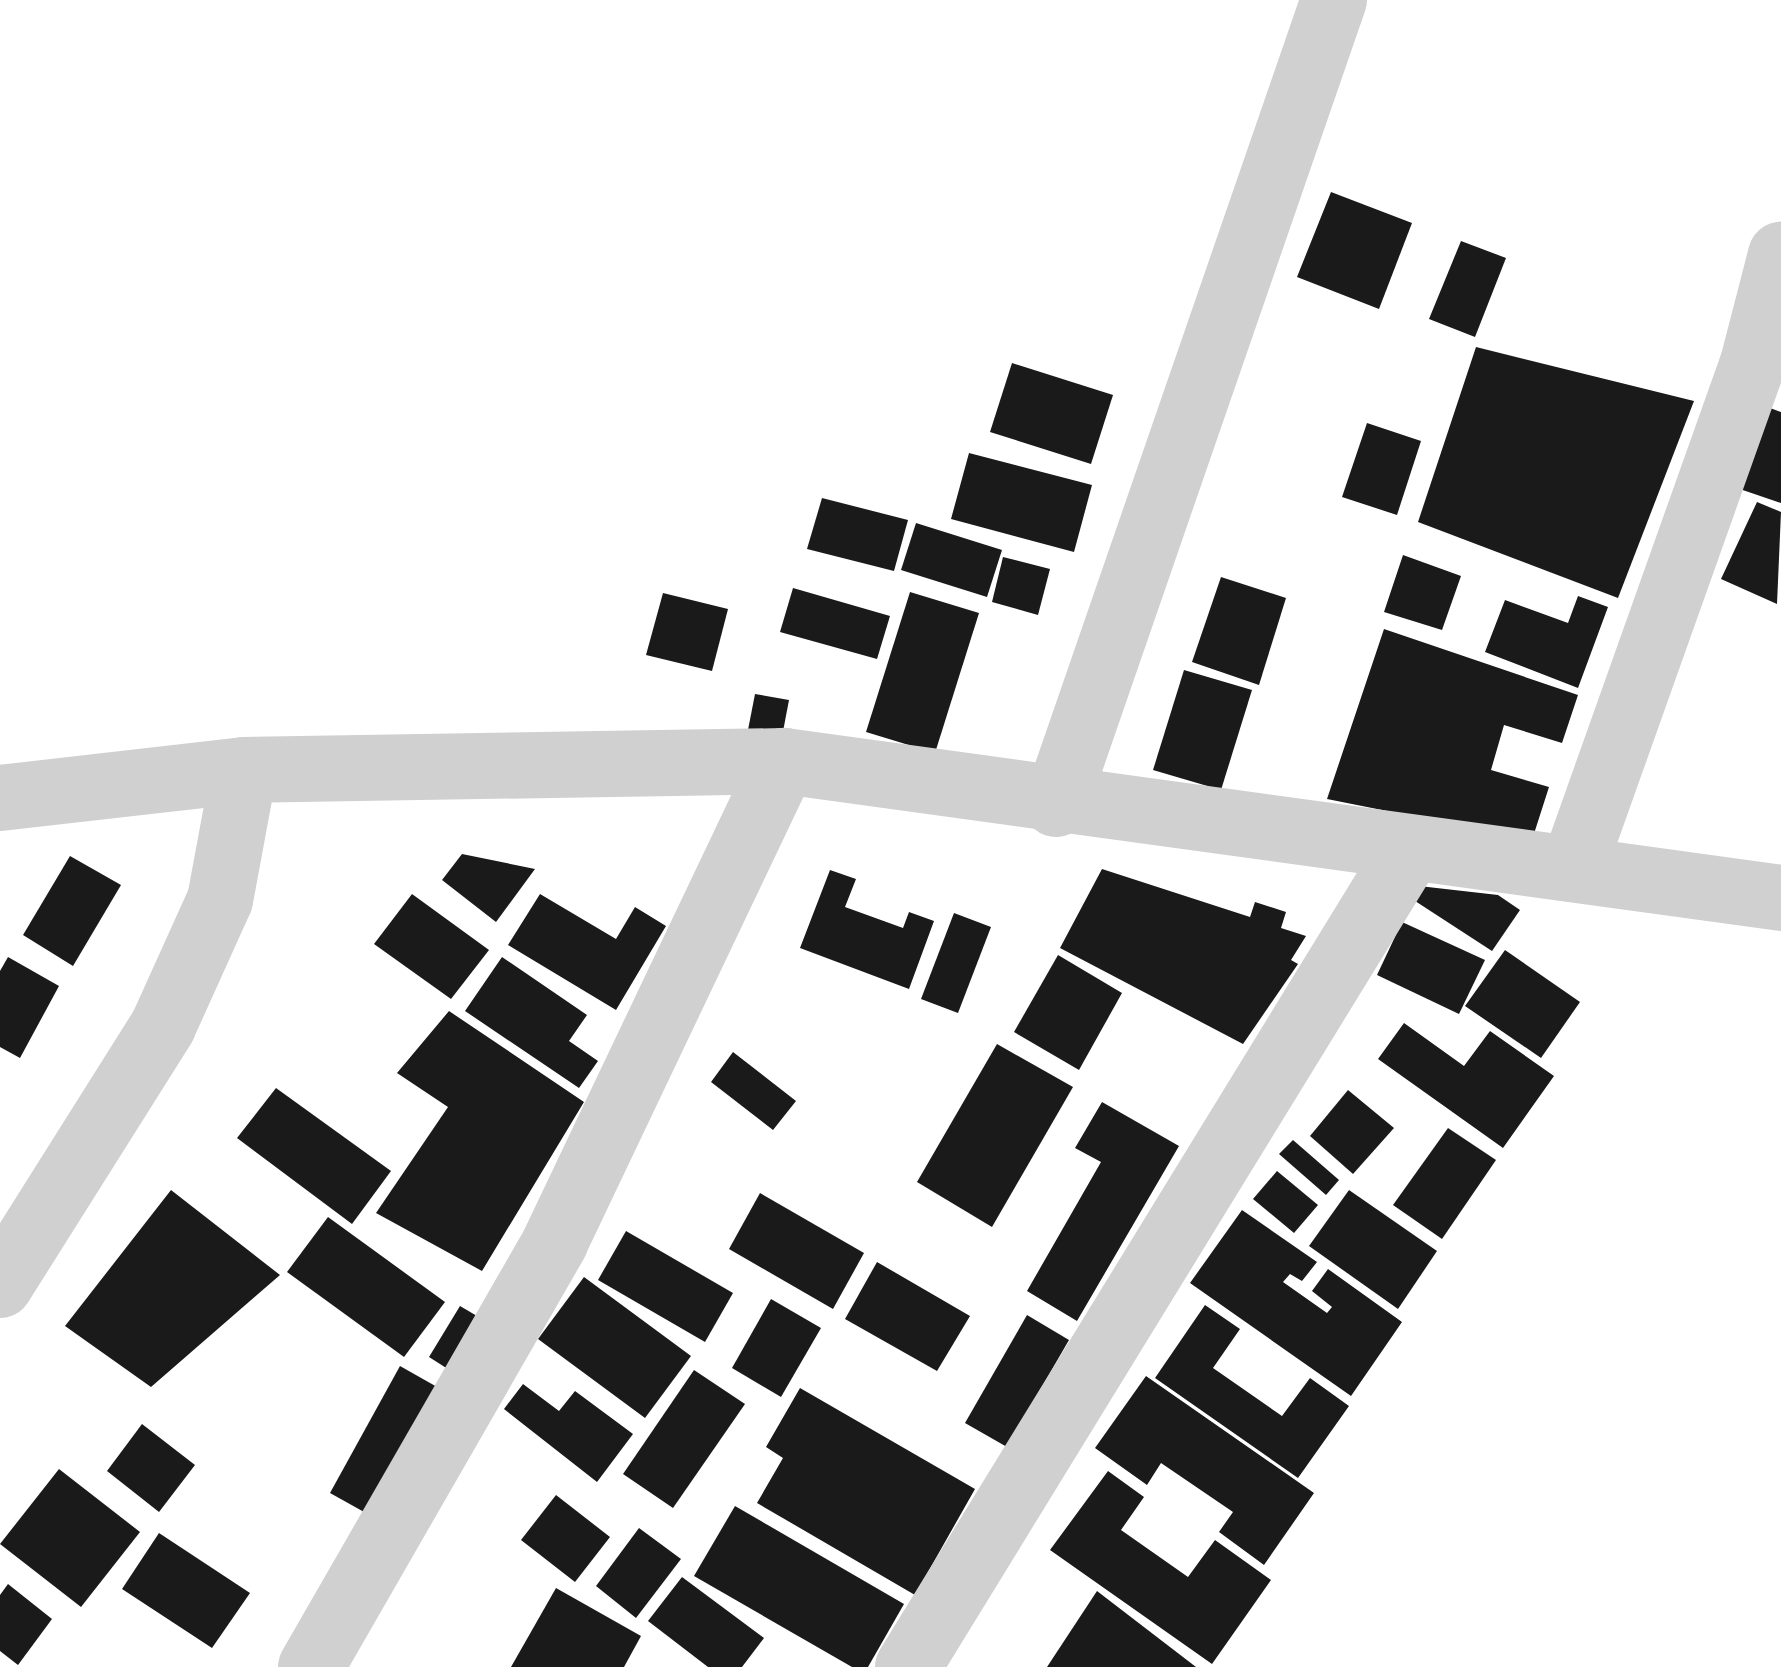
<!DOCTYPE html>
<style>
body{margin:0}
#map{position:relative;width:1781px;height:1667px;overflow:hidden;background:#fff;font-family:"Open Sans",sans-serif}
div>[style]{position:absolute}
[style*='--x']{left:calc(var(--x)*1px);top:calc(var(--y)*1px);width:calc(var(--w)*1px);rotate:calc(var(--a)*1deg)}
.building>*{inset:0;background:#1a1a1a}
.minor>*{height:66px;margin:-33px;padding:0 33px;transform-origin:33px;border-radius:33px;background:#d0d0d0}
span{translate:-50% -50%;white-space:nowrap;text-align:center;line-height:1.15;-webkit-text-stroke:12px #fff;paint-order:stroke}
</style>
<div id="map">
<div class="building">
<div style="clip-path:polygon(1331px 192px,1412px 223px,1379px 309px,1297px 277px)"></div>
<div style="clip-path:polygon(1461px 241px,1506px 258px,1475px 337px,1429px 319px)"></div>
<div style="clip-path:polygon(1476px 347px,1694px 401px,1618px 598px,1418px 522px)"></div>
<div style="clip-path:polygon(1012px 363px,1113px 395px,1091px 464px,990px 432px)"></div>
<div style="clip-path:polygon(1757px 403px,1781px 412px,1781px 503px,1728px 485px)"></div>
<div style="clip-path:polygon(1367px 423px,1421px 441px,1397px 515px,1342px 497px)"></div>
<div style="clip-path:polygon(969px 453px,1092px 485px,1074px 552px,951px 519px)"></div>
<div style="clip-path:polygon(822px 498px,908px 520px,894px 571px,807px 549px)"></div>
<div style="clip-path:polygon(1757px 502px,1781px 512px,1777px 604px,1721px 579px)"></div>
<div style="clip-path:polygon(916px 523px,1002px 550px,987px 597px,901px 570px)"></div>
<div style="clip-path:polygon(1403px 555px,1461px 576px,1442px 630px,1384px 612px)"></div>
<div style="clip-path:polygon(1003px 557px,1050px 569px,1038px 615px,992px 602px)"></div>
<div style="clip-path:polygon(1221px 577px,1286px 598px,1259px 685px,1192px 662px)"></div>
<div style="clip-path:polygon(793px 588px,890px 616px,877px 659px,780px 632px)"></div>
<div style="clip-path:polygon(910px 592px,979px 613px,935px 753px,866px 732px)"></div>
<div style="clip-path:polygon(663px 593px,728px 609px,712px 671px,646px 655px)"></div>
<div style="clip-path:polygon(1578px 596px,1608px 607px,1578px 688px,1485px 652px,1505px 600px,1568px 623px)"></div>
<div style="clip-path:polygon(1384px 629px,1578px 695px,1562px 743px,1504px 725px,1491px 770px,1549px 787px,1532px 840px,1327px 799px)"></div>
<div style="clip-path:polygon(1184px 670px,1252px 690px,1221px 790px,1153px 770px)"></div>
<div style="clip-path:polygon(755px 694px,789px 700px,781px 742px,747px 735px)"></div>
<div style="clip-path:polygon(462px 854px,535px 869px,496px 922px,442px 880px)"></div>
<div style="clip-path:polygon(70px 856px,121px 885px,73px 966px,23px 935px)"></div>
<div style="clip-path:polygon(1102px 869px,1250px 917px,1255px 902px,1286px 912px,1281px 928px,1306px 936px,1291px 960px,1298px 964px,1243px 1044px,1060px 948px)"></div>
<div style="clip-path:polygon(830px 870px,856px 879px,845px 907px,903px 928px,909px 912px,934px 921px,909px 989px,800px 948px)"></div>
<div style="clip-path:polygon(1419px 886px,1498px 895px,1520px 910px,1492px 951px,1412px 899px)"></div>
<div style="clip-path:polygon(412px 894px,489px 950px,451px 999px,374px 944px)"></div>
<div style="clip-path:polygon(540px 894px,616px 939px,635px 907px,666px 926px,616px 1010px,508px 945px)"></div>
<div style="clip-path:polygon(954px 913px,991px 927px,958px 1013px,921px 999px)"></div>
<div style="clip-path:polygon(1402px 922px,1485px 960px,1459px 1014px,1377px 975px)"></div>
<div style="clip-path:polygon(1505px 950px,1580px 1002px,1541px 1058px,1465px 1006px)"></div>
<div style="clip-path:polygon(1058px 955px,1122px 993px,1079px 1070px,1014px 1032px)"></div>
<div style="clip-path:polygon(8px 957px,59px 986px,20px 1058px,0 1047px,0 971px)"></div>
<div style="clip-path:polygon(502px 957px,587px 1015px,569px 1041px,598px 1061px,579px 1088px,465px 1011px)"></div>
<div style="clip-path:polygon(449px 1011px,584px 1102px,482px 1271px,376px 1213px,448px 1107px,397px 1073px)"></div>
<div style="clip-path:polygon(1404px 1023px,1464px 1066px,1490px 1031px,1554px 1076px,1503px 1148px,1378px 1059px)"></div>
<div style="clip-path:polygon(997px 1044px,1073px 1087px,992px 1227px,917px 1182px)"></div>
<div style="clip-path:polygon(733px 1052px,796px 1101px,773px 1130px,711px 1082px)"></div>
<div style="clip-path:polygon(276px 1088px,391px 1171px,352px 1224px,237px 1138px)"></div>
<div style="clip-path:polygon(1348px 1090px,1394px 1128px,1353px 1174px,1310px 1136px)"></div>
<div style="clip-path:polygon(1102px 1102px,1179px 1146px,1077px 1321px,1027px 1291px,1101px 1162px,1075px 1148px)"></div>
<div style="clip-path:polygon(1448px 1128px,1496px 1160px,1442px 1239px,1393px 1205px)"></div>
<div style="clip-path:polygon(1293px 1140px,1339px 1180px,1326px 1195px,1279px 1154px)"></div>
<div style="clip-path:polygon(1277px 1171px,1318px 1205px,1294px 1233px,1253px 1199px)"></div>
<div style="clip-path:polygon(171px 1190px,280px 1275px,151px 1387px,65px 1326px)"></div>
<div style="clip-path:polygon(1349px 1190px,1437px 1251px,1398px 1309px,1309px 1246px)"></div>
<div style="clip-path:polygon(760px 1193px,864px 1253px,833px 1309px,729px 1249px)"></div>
<div style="clip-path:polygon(1242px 1210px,1317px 1262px,1302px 1281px,1290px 1274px,1283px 1282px,1327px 1313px,1332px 1307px,1312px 1291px,1328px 1269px,1402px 1322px,1351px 1396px,1190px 1283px)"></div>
<div style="clip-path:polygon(328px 1217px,445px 1302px,404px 1357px,287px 1272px)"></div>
<div style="clip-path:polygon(626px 1231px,733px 1293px,705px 1342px,598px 1280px)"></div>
<div style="clip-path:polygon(877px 1262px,970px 1316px,937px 1371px,845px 1319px)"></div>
<div style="clip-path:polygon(584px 1277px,691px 1356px,645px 1418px,538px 1339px)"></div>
<div style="clip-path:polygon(771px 1299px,821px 1328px,781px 1397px,732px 1368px)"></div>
<div style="clip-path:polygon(1205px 1305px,1240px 1329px,1213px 1368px,1282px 1416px,1310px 1378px,1349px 1406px,1298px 1478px,1155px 1378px)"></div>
<div style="clip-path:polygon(460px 1306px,494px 1326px,462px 1378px,429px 1357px)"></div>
<div style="clip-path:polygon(1027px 1315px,1069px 1340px,1007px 1447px,965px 1423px)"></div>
<div style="clip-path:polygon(400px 1366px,453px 1396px,382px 1522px,330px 1493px)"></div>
<div style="clip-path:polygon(694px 1370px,745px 1404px,673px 1508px,623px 1474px)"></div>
<div style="clip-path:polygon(1146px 1376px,1314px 1493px,1264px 1565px,1219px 1532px,1233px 1512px,1161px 1463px,1147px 1485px,1095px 1448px)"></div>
<div style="clip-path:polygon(523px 1384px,559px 1411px,575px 1391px,633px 1434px,597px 1482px,504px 1409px)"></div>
<div style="clip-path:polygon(800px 1388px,975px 1489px,915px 1595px,757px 1503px,783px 1458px,766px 1447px)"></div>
<div style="clip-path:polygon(142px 1424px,195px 1465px,159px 1512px,107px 1471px)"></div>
<div style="clip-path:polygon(59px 1469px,140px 1532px,81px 1607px,0 1544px)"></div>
<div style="clip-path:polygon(1108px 1471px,1144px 1497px,1121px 1530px,1188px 1577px,1215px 1540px,1271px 1580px,1212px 1664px,1050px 1550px)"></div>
<div style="clip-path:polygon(556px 1495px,610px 1537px,575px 1582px,521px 1540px)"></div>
<div style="clip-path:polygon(735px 1506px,904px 1604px,868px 1667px,852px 1667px,694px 1576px)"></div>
<div style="clip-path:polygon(639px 1528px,681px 1559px,636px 1618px,596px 1586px)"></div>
<div style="clip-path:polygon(159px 1533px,250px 1593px,212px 1648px,122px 1589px)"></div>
<div style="clip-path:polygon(682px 1577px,764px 1638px,742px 1667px,708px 1667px,648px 1621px)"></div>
<div style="clip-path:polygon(8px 1584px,52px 1619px,18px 1665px,0 1651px,0 1595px)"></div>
<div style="clip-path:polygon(556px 1588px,641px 1636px,624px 1667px,511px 1667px)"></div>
<div style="clip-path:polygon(1097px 1591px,1196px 1667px,1047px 1667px)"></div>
</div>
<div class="minor">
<div style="--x:0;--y:798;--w:246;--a:-6.5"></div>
<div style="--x:244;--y:770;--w:540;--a:-0.95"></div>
<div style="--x:784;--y:761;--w:1006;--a:7.82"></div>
<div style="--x:1056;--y:804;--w:851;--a:-70.93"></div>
<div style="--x:1573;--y:869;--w:537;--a:-70.42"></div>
<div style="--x:1753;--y:363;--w:112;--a:-75.5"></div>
<div style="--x:0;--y:1285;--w:306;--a:-57.8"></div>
<div style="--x:163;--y:1026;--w:138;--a:-65.7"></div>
<div style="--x:220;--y:900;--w:132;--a:-79.5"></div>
<div style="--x:311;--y:1667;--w:490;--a:-60.1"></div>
<div style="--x:555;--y:1242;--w:533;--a:-64.54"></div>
<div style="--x:908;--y:1667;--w:958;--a:-58.45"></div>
</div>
</div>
